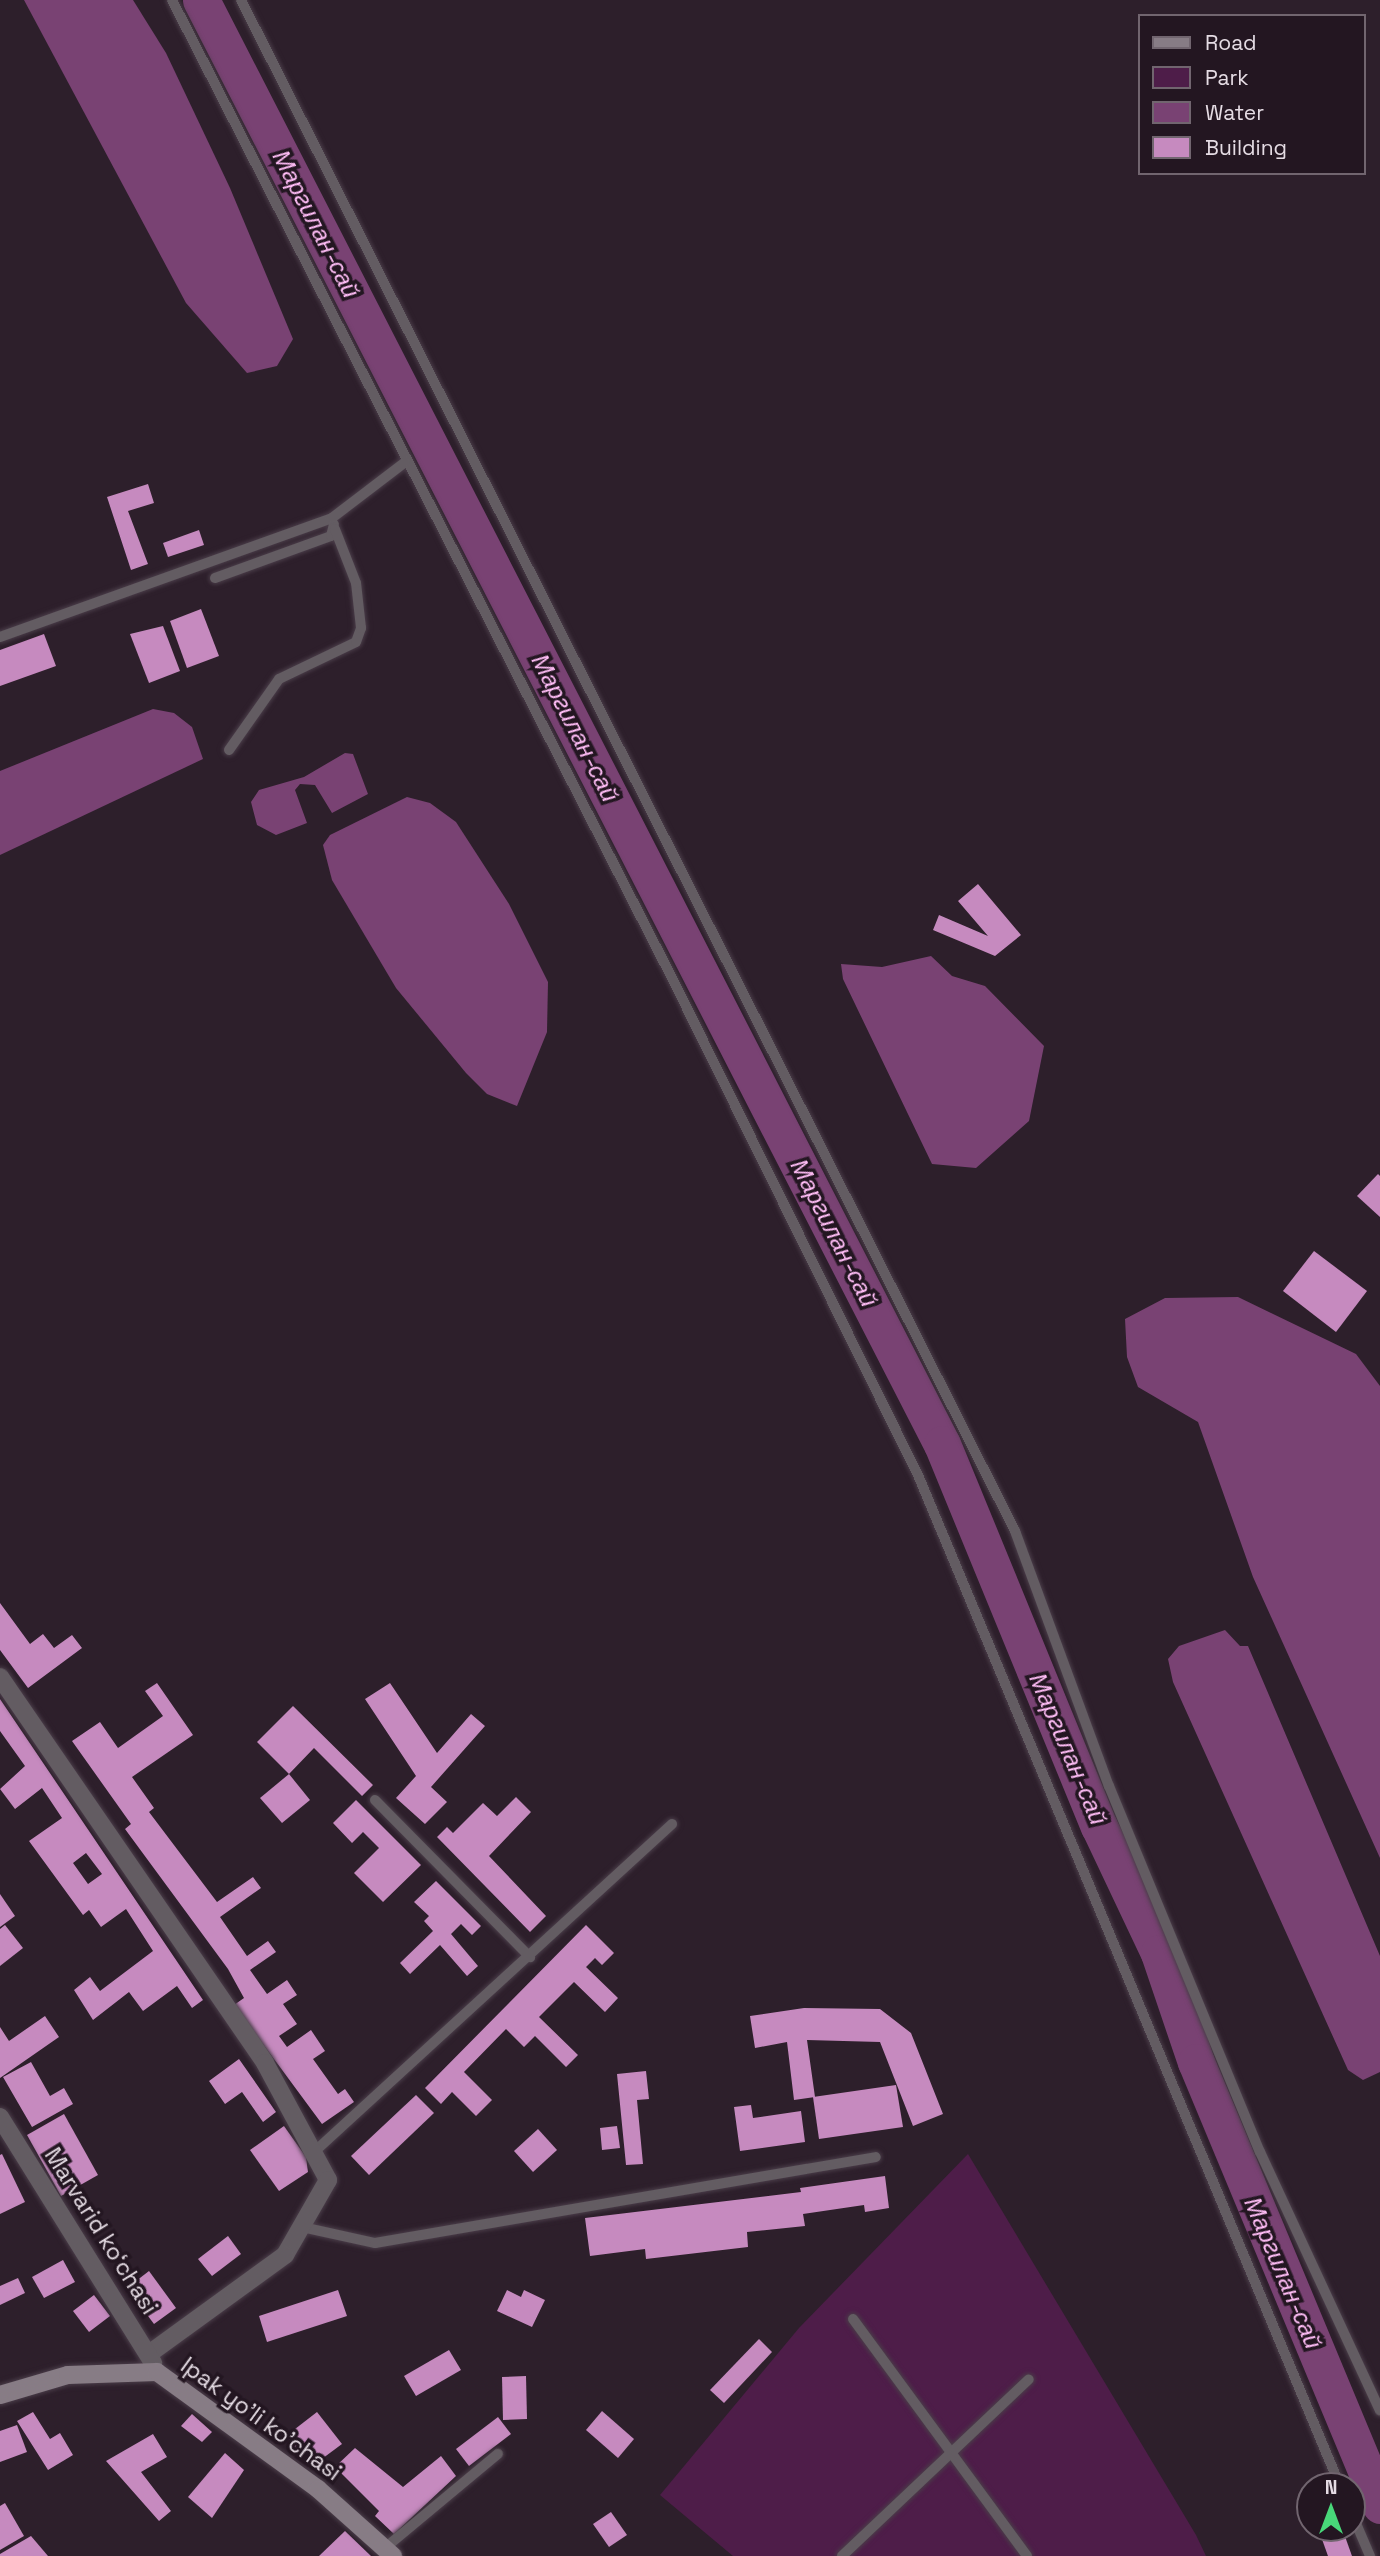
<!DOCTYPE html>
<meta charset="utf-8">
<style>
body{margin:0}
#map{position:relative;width:1380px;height:2556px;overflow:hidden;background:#2d1f2b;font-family:"Space Grotesk",sans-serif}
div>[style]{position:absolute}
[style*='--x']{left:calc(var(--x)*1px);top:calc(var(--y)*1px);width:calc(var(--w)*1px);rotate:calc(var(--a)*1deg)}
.green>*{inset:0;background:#4e1d49}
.water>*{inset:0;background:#794273}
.river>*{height:37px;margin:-18.5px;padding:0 18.5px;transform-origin:18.5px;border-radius:18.5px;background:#794273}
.building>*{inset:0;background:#c68abf}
.roads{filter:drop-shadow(0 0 2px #4a3d49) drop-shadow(0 0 2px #4a3d49)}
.lane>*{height:10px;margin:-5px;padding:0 5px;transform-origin:5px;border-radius:5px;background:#635c62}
.street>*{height:18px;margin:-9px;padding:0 9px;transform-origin:9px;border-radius:9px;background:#635c62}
.secondary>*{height:18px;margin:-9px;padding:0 9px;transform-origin:9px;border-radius:9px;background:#877c85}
span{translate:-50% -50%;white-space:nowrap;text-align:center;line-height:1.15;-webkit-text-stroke:7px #231621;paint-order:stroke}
.street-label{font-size:23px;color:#e5dce4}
.water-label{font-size:24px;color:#ffbdf6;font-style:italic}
.legend{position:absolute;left:1138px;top:14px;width:228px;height:161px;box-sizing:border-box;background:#231621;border:2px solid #71656f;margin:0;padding:9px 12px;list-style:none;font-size:21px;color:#e5dce4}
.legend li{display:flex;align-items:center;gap:14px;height:35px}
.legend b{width:35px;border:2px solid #71656f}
.north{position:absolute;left:1296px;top:2472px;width:70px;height:70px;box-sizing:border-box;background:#231621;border:2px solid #71656f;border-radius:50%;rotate:0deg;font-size:19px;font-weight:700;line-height:28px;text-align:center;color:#e5dce4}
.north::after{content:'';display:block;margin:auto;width:24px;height:32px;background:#48d779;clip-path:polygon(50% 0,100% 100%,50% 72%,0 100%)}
</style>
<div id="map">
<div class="green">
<div style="clip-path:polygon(968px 2154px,1196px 2535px,1206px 2556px,733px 2556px,660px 2495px,799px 2328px)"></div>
</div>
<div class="water">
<div style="clip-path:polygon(24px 0,133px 0,166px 53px,230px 188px,293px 339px,277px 366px,247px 373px,186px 303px)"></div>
<div style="clip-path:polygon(153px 709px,174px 713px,192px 727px,203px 759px,0 855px,0 771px)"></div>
<div style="clip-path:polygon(345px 753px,353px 754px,368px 794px,332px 813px,315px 785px,300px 784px,295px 790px,307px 823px,276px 835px,257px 825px,251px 802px,259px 790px,304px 777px)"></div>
<div style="clip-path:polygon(407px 797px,430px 803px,456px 822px,509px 904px,548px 982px,547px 1032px,517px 1106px,487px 1094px,466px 1073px,396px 988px,332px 880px,323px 845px,330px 835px)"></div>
<div style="clip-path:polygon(931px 956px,952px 976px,985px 986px,1044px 1046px,1029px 1121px,976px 1168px,932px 1164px,843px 979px,841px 964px,882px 967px)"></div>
<div style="clip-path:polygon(1238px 1297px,1356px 1354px,1380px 1386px,1380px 1858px,1253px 1577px,1198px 1422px,1138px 1387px,1127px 1357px,1125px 1319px,1165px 1298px)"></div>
<div style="clip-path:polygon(1225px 1630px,1240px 1646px,1248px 1646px,1380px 1956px,1380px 2072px,1363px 2080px,1348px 2070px,1173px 1682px,1168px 1659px,1179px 1646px)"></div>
</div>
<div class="river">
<div style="--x:201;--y:0;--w:1623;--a:62.84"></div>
<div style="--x:942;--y:1444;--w:413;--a:67.7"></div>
<div style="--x:1099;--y:1826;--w:140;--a:64.7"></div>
<div style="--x:1159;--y:1953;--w:115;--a:71.3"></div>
<div style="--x:1196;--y:2062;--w:480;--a:67.4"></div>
</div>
<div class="building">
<div style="clip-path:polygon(148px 484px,154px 503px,128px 511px,148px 564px,131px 570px,107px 497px)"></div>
<div style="clip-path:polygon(199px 530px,204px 545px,168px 557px,163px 543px)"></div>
<div style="clip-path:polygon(201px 609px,219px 656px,187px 668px,170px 621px)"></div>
<div style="clip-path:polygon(163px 626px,180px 671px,149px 683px,130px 634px)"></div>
<div style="clip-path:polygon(44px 634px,56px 666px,0 686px,0 650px)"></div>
<div style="clip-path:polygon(978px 884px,1021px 935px,995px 956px,933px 930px,939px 915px,988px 936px,958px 901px)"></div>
<div style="clip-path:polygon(1378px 1174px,1380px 1176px,1380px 1217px,1357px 1196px)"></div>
<div style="clip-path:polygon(1314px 1251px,1367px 1291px,1336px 1332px,1283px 1291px)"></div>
<div style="clip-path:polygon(0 1603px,30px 1644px,43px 1634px,54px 1648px,72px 1635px,82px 1648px,28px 1688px,0 1650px)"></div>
<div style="clip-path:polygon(157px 1683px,193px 1735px,132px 1777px,154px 1808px,149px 1812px,217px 1902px,253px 1877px,261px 1888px,220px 1917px,247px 1956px,268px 1941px,276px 1952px,250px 1970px,267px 1994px,287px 1980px,297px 1995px,283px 2004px,297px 2024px,279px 2036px,287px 2047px,311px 2030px,325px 2051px,313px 2059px,338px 2094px,345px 2089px,354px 2102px,322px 2124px,234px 2005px,244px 1998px,228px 1969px,125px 1829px,131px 1824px,72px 1741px,100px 1722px,118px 1748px,163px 1716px,145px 1691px)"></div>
<div style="clip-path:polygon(390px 1683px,437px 1753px,471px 1714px,485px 1726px,431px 1787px,447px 1802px,425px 1824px,396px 1798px,416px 1776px,365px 1699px)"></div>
<div style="clip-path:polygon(evenodd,0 1699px,203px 2000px,192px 2008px,177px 1986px,143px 2011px,129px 1992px,93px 2020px,74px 1990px,90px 1977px,100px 1991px,153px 1951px,126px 1909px,101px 1927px,89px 1910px,83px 1915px,29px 1841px,62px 1818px,42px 1788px,15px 1809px,0 1789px,25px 1766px,0 1731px,0 1699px,86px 1853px,102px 1874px,88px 1884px,73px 1863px,86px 1853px)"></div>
<div style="clip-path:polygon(293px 1706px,373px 1785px,362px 1796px,314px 1748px,289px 1774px,257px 1742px)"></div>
<div style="clip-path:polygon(289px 1774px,310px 1800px,282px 1823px,260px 1798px)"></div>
<div style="clip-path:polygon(516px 1797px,531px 1812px,489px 1856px,546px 1916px,530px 1932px,437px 1837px,447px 1827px,453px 1833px,483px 1803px,497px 1816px)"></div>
<div style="clip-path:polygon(356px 1800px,421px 1865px,383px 1902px,354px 1873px,379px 1848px,363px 1832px,352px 1843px,333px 1823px)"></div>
<div style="clip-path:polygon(436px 1881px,481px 1926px,472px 1935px,461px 1924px,451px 1934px,478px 1966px,467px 1976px,440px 1945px,410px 1974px,400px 1963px,433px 1931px,424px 1921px,429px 1916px,414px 1902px)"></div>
<div style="clip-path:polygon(0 1894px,15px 1916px,0 1927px)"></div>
<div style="clip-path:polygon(5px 1925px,23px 1948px,0 1966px,0 1929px)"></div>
<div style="clip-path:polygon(586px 1925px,614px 1953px,602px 1965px,595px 1958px,586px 1967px,618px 1998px,605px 2012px,574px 1982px,539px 2017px,578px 2055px,566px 2067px,535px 2036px,524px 2047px,506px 2029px,464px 2072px,492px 2100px,476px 2116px,452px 2092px,441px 2104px,425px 2088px)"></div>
<div style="clip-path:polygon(804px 2008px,880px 2009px,911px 2033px,943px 2114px,913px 2126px,880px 2042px,807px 2040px,815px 2097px,794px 2100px,787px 2042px,755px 2048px,750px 2016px)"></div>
<div style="clip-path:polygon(45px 2016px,59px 2037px,0 2078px,0 2027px,9px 2041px)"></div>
<div style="clip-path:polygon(239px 2059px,276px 2112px,263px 2122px,242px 2092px,225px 2104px,209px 2081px)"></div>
<div style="clip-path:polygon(31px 2062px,50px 2096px,64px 2088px,73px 2104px,32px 2127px,3px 2077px)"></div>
<div style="clip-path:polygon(646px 2071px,649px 2099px,637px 2100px,643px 2164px,626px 2165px,617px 2074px)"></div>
<div style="clip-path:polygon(896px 2085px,903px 2127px,819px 2139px,813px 2097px)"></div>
<div style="clip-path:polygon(416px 2095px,434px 2113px,369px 2175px,351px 2156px)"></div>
<div style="clip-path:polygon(751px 2105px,753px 2118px,801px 2111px,805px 2142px,740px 2151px,734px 2107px)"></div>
<div style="clip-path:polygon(64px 2114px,98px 2175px,61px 2196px,27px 2135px)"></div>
<div style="clip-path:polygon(284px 2126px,306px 2157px,308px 2172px,279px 2191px,250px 2150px)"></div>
<div style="clip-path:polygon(617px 2126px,620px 2148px,602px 2150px,600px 2128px)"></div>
<div style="clip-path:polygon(538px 2129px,557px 2150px,533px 2172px,514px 2151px)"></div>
<div style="clip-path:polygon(2px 2154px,25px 2202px,0 2214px,0 2155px)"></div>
<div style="clip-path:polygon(885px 2176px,889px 2208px,865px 2212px,864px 2205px,803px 2214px,805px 2226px,747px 2232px,748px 2247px,646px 2259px,645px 2249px,590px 2256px,585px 2218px,801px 2192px,800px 2188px)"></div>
<div style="clip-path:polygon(228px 2236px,241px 2254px,212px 2276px,198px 2259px)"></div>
<div style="clip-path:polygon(63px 2260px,75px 2282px,44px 2298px,32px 2277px)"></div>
<div style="clip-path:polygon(149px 2271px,176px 2308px,154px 2324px,127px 2288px)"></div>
<div style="clip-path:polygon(18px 2278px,25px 2293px,0 2305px,0 2286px)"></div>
<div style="clip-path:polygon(338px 2290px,347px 2316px,267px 2342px,259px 2316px)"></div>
<div style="clip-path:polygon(507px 2290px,521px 2297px,524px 2290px,545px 2300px,532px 2327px,497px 2311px)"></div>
<div style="clip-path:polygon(94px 2295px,110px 2316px,89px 2332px,73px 2311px)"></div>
<div style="clip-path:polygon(759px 2339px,772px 2352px,724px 2403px,710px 2390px)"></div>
<div style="clip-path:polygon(449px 2350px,461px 2370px,416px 2396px,404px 2376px)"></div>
<div style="clip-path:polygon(526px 2376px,527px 2419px,503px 2420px,502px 2377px)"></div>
<div style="clip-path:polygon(602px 2411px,634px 2439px,618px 2458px,586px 2430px)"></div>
<div style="clip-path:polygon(33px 2412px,50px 2439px,60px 2433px,73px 2455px,48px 2470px,17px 2421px)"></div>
<div style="clip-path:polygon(317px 2412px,342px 2444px,311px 2467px,286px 2436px)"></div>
<div style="clip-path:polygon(192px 2414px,212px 2432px,202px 2442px,181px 2426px)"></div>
<div style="clip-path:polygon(498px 2417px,511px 2434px,469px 2466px,456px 2449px)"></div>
<div style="clip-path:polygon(17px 2425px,27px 2452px,0 2462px,0 2431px)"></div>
<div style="clip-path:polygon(153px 2434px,167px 2457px,141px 2472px,171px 2511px,159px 2521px,106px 2461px)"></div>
<div style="clip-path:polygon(355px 2448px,403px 2487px,441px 2456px,456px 2476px,394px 2534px,375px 2516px,379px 2511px,335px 2467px)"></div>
<div style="clip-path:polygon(225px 2453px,244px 2470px,212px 2518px,188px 2497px)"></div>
<div style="clip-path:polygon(5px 2503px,24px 2536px,0 2550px,0 2506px)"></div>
<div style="clip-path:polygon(611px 2512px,627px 2535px,609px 2547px,593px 2524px)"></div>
<div style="clip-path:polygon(1318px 2528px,1342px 2528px,1352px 2556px,1328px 2556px)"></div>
<div style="clip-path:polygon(345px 2531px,371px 2556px,319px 2556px)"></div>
<div style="clip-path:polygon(31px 2536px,48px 2556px,0 2556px,0 2554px)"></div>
</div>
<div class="roads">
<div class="lane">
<div style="--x:172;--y:0;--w:1098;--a:62.92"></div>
<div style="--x:672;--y:978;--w:555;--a:63.67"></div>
<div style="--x:918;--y:1475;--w:1096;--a:67.34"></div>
<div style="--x:241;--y:0;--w:1716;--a:63.18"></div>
<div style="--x:1015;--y:1531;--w:272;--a:69.8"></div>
<div style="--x:1109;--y:1786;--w:396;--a:67.6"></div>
<div style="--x:1260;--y:2152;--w:285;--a:65.1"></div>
<div style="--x:215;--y:578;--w:123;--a:-19.9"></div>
<div style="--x:331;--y:536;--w:12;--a:-76"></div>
<div style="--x:0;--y:637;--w:353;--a:-19.7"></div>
<div style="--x:332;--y:518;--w:91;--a:-37.4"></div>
<div style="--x:229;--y:750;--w:87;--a:-54.8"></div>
<div style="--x:279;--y:679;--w:85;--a:-25.7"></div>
<div style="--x:356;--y:642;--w:15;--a:-70"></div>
<div style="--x:361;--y:628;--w:45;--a:-96.3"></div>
<div style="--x:356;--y:583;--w:58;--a:-111.3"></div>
<div style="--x:375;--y:1800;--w:221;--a:45.4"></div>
<div style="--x:313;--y:2153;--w:487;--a:-42.5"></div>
<div style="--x:302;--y:2227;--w:75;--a:12.4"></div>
<div style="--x:375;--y:2243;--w:508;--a:-9.74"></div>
<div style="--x:853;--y:2319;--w:294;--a:53.7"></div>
<div style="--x:1352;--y:2514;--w:46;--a:66.8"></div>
<div style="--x:385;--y:2548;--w:147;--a:-39.8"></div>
<div style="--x:842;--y:2556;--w:257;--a:-43.4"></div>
</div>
<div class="street">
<div style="--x:0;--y:1677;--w:468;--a:55.5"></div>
<div style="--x:265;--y:2063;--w:133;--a:61.7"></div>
<div style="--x:328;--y:2180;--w:86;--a:119.8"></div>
<div style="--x:285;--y:2255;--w:167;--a:144"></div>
<div style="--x:0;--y:2117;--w:290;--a:58.1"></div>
</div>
<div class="secondary">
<div style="--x:0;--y:2395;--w:71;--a:-16.4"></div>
<div style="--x:68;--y:2375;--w:89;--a:-1.9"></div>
<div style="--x:157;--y:2372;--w:199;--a:36"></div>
<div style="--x:318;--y:2489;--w:101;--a:41.8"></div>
</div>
</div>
<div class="street-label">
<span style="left:101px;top:2231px;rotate:58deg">Marvarid koʻchasi</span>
<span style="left:261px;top:2419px;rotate:36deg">Ipak yo'li ko'chasi</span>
</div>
<div class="water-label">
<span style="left:316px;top:224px;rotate:63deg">Маргилан-сай</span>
<span style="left:575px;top:728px;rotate:63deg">Маргилан-сай</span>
<span style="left:834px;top:1233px;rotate:63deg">Маргилан-сай</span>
<span style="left:1068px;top:1749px;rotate:67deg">Маргилан-сай</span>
<span style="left:1283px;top:2273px;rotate:67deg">Маргилан-сай</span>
</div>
<ul class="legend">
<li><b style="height:9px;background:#877c85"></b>Road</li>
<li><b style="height:19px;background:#4e1d49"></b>Park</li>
<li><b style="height:19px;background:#794273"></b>Water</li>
<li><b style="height:19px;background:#c68abf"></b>Building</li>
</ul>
<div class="north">N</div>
</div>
